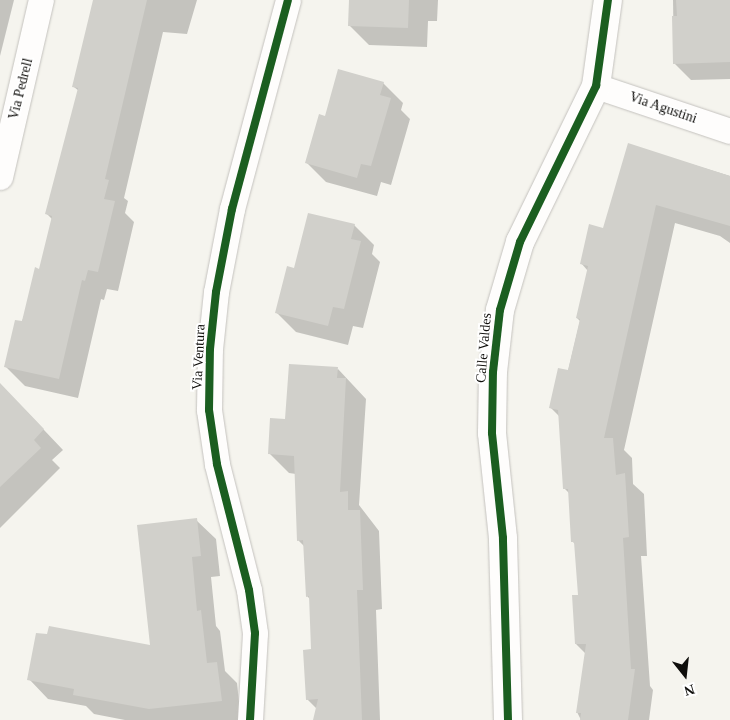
<!DOCTYPE html>
<style>
body{margin:0}
#map{position:relative;width:730px;height:720px;overflow:hidden;background:#f5f4ee;font-family:Georgia,serif}
div>[style]{position:absolute}
[style*='--x']{left:calc(var(--x)*1px);top:calc(var(--y)*1px);width:calc(var(--w)*1px);rotate:calc(var(--a)*1deg)}
.shadow>*{inset:0;background:#0003}
.building>*{inset:0;background:#d1d0cb}
.roads{filter:drop-shadow(0 0 1px #c4c2be) drop-shadow(0 0 1px #c4c2be)}
.street>*{height:25px;margin:-12.5px;padding:0 12.5px;transform-origin:12.5px;border-radius:12.5px;background:#fefdfc}
.secondary>*{height:28px;margin:-14px;padding:0 14px;transform-origin:14px;border-radius:14px;background:#fefdfc}
.cycleway>*{height:8px;margin:-4px;padding:0 4px;transform-origin:4px;border-radius:4px;background:#1b5e20}
span{translate:-50% -50%;white-space:nowrap;text-align:center;line-height:1.15;-webkit-text-stroke:4px #fff;paint-order:stroke}
.street-label{font-size:14px;color:#0f0e0b}
.north{position:absolute;left:660px;top:650px;width:50px;height:50px;-webkit-text-stroke:4px #fff;paint-order:stroke;rotate:164deg;font-size:14px;font-weight:700;line-height:20px;text-align:center;color:#0f0e0b}
.north::after{content:'';display:block;margin:auto;width:18px;height:22px;background:#0f0e0b;clip-path:polygon(50% 0,100% 100%,50% 72%,0 100%)}
</style>
<div id="map">
<div class="shadow">
<div style="clip-path:polygon(0 0,14px 0,0 56px)"></div>
<div style="clip-path:polygon(99px 0,197px 0,187px 34px,163px 32px,124px 198px,128px 201px,125px 213px,134px 222px,118px 291px,107px 289px,104px 300px,101px 299px,78px 398px,25px 386px,6px 367px,40px 270px,52px 219px,47px 214px,79px 91px,74px 87px)"></div>
<div style="clip-path:polygon(350px 0,438px 0,437px 21px,428px 21px,427px 47px,369px 45px,350px 26px)"></div>
<div style="clip-path:polygon(673px 0,730px 0,730px 79px,691px 80px,674px 63px)"></div>
<div style="clip-path:polygon(383px 83px,403px 103px,401px 110px,410px 119px,391px 185px,381px 182px,377px 196px,326px 182px,306px 162px,326px 118px)"></div>
<div style="clip-path:polygon(629px 145px,730px 176px,730px 243px,720px 236px,675px 223px,624px 450px,632px 458px,633px 484px,644px 494px,647px 556px,641px 556px,650px 686px,653px 690px,649px 720px,581px 720px,577px 712px,586px 654px,576px 644px,579px 596px,576px 545px,573px 542px,569px 493px,564px 488px,560px 417px,550px 407px,568px 371px,580px 321px,577px 318px,588px 271px,581px 263px,604px 229px)"></div>
<div style="clip-path:polygon(354px 225px,374px 245px,372px 254px,380px 262px,363px 328px,353px 326px,348px 345px,296px 332px,277px 313px,295px 269px)"></div>
<div style="clip-path:polygon(338px 369px,366px 399px,359px 505px,379px 531px,382px 609px,376px 610px,380px 720px,315px 720px,317px 709px,307px 699px,312px 650px,310px 599px,307px 596px,305px 547px,298px 540px,296px 474px,289px 473px,270px 454px,287px 420px)"></div>
<div style="clip-path:polygon(0 398px,26px 411px,63px 450px,52px 460px,60px 468px,0 528px)"></div>
<div style="clip-path:polygon(196px 520px,216px 539px,220px 576px,211px 577px,216px 626px,220px 631px,225px 671px,237px 683px,241px 720px,125px 720px,94px 714px,86px 706px,48px 699px,29px 679px,152px 647px)"></div>
</div>
<div class="building">
<div style="clip-path:polygon(93px 0,147px 0,105px 179px,109px 180px,104px 199px,115px 201px,98px 272px,88px 270px,85px 281px,82px 280px,59px 379px,4px 367px,15px 320px,22px 321px,35px 267px,39px 269px,52px 216px,45px 214px,78px 88px,72px 87px)"></div>
<div style="clip-path:polygon(349px 0,409px 0,408px 28px,348px 26px)"></div>
<div style="clip-path:polygon(676px 0,730px 0,730px 62px,673px 64px,672px 16px,677px 16px)"></div>
<div style="clip-path:polygon(338px 69px,384px 82px,380px 95px,391px 98px,371px 166px,361px 164px,357px 178px,305px 163px,319px 114px,325px 116px)"></div>
<div style="clip-path:polygon(628px 143px,730px 176px,730px 226px,656px 205px,604px 438px,613px 438px,616px 475px,625px 473px,629px 537px,623px 538px,631px 669px,635px 669px,628px 720px,580px 720px,581px 713px,576px 713px,586px 644px,575px 644px,572px 595px,578px 595px,574px 542px,571px 542px,568px 489px,563px 489px,558px 410px,549px 408px,558px 368px,568px 370px,580px 319px,576px 318px,588px 266px,580px 264px,589px 224px,603px 228px)"></div>
<div style="clip-path:polygon(308px 213px,355px 224px,351px 239px,361px 241px,344px 309px,333px 307px,328px 326px,275px 313px,287px 266px,294px 268px)"></div>
<div style="clip-path:polygon(289px 364px,338px 367px,337px 378px,346px 378px,340px 492px,348px 491px,348px 510px,360px 510px,363px 590px,357px 590px,362px 720px,313px 720px,318px 699px,306px 700px,303px 650px,311px 649px,309px 596px,306px 597px,303px 540px,297px 541px,294px 456px,268px 454px,270px 418px,285px 419px)"></div>
<div style="clip-path:polygon(0 383px,44px 429px,34px 440px,41px 448px,0 487px)"></div>
<div style="clip-path:polygon(197px 518px,201px 556px,192px 557px,197px 611px,201px 610px,207px 663px,217px 662px,222px 701px,149px 709px,73px 695px,74px 689px,27px 680px,36px 633px,47px 634px,49px 626px,150px 645px,137px 525px)"></div>
</div>
<div class="roads">
<div class="street">
<div style="--x:596;--y:86;--w:141;--a:18.6"></div>
<div style="--x:0;--y:177;--w:182;--a:-77"></div>
<div style="--x:250;--y:720;--w:87;--a:-86.7"></div>
<div style="--x:255;--y:633;--w:43;--a:-97.9"></div>
<div style="--x:249;--y:590;--w:130;--a:-104.3"></div>
<div style="--x:217;--y:464;--w:55;--a:-98.4"></div>
<div style="--x:209;--y:410;--w:61;--a:-89.1"></div>
<div style="--x:210;--y:349;--w:57;--a:-84"></div>
<div style="--x:216;--y:292;--w:85;--a:-79.1"></div>
<div style="--x:232;--y:209;--w:216;--a:-75"></div>
</div>
<div class="secondary">
<div style="--x:508;--y:720;--w:182;--a:-91.6"></div>
<div style="--x:503;--y:538;--w:106;--a:-96"></div>
<div style="--x:492;--y:433;--w:61;--a:-89.1"></div>
<div style="--x:493;--y:372;--w:62;--a:-83.6"></div>
<div style="--x:500;--y:310;--w:71;--a:-73.6"></div>
<div style="--x:520;--y:242;--w:174;--a:-64"></div>
<div style="--x:596;--y:86;--w:87;--a:-82.1"></div>
</div>
</div>
<div class="cycleway">
<div style="--x:250;--y:720;--w:87;--a:-86.7"></div>
<div style="--x:255;--y:633;--w:43;--a:-97.9"></div>
<div style="--x:249;--y:590;--w:130;--a:-104.3"></div>
<div style="--x:217;--y:464;--w:55;--a:-98.4"></div>
<div style="--x:209;--y:410;--w:61;--a:-89.1"></div>
<div style="--x:210;--y:349;--w:57;--a:-84"></div>
<div style="--x:216;--y:292;--w:85;--a:-79.1"></div>
<div style="--x:232;--y:209;--w:216;--a:-75"></div>
<div style="--x:508;--y:720;--w:182;--a:-91.6"></div>
<div style="--x:503;--y:538;--w:106;--a:-96"></div>
<div style="--x:492;--y:433;--w:61;--a:-89.1"></div>
<div style="--x:493;--y:372;--w:62;--a:-83.6"></div>
<div style="--x:500;--y:310;--w:71;--a:-73.6"></div>
<div style="--x:520;--y:242;--w:174;--a:-64"></div>
<div style="--x:596;--y:86;--w:87;--a:-82.1"></div>
</div>
<div class="street-label">
<span style="left:21px;top:89px;rotate:-76deg">Via Pedrell</span>
<span style="left:663px;top:108px;rotate:19deg">Via Agustini</span>
<span style="left:484px;top:348px;rotate:-85deg">Calle Valdes</span>
<span style="left:199px;top:357px;rotate:-87deg">Via Ventura</span>
</div>
<div class="north">N</div>
</div>
